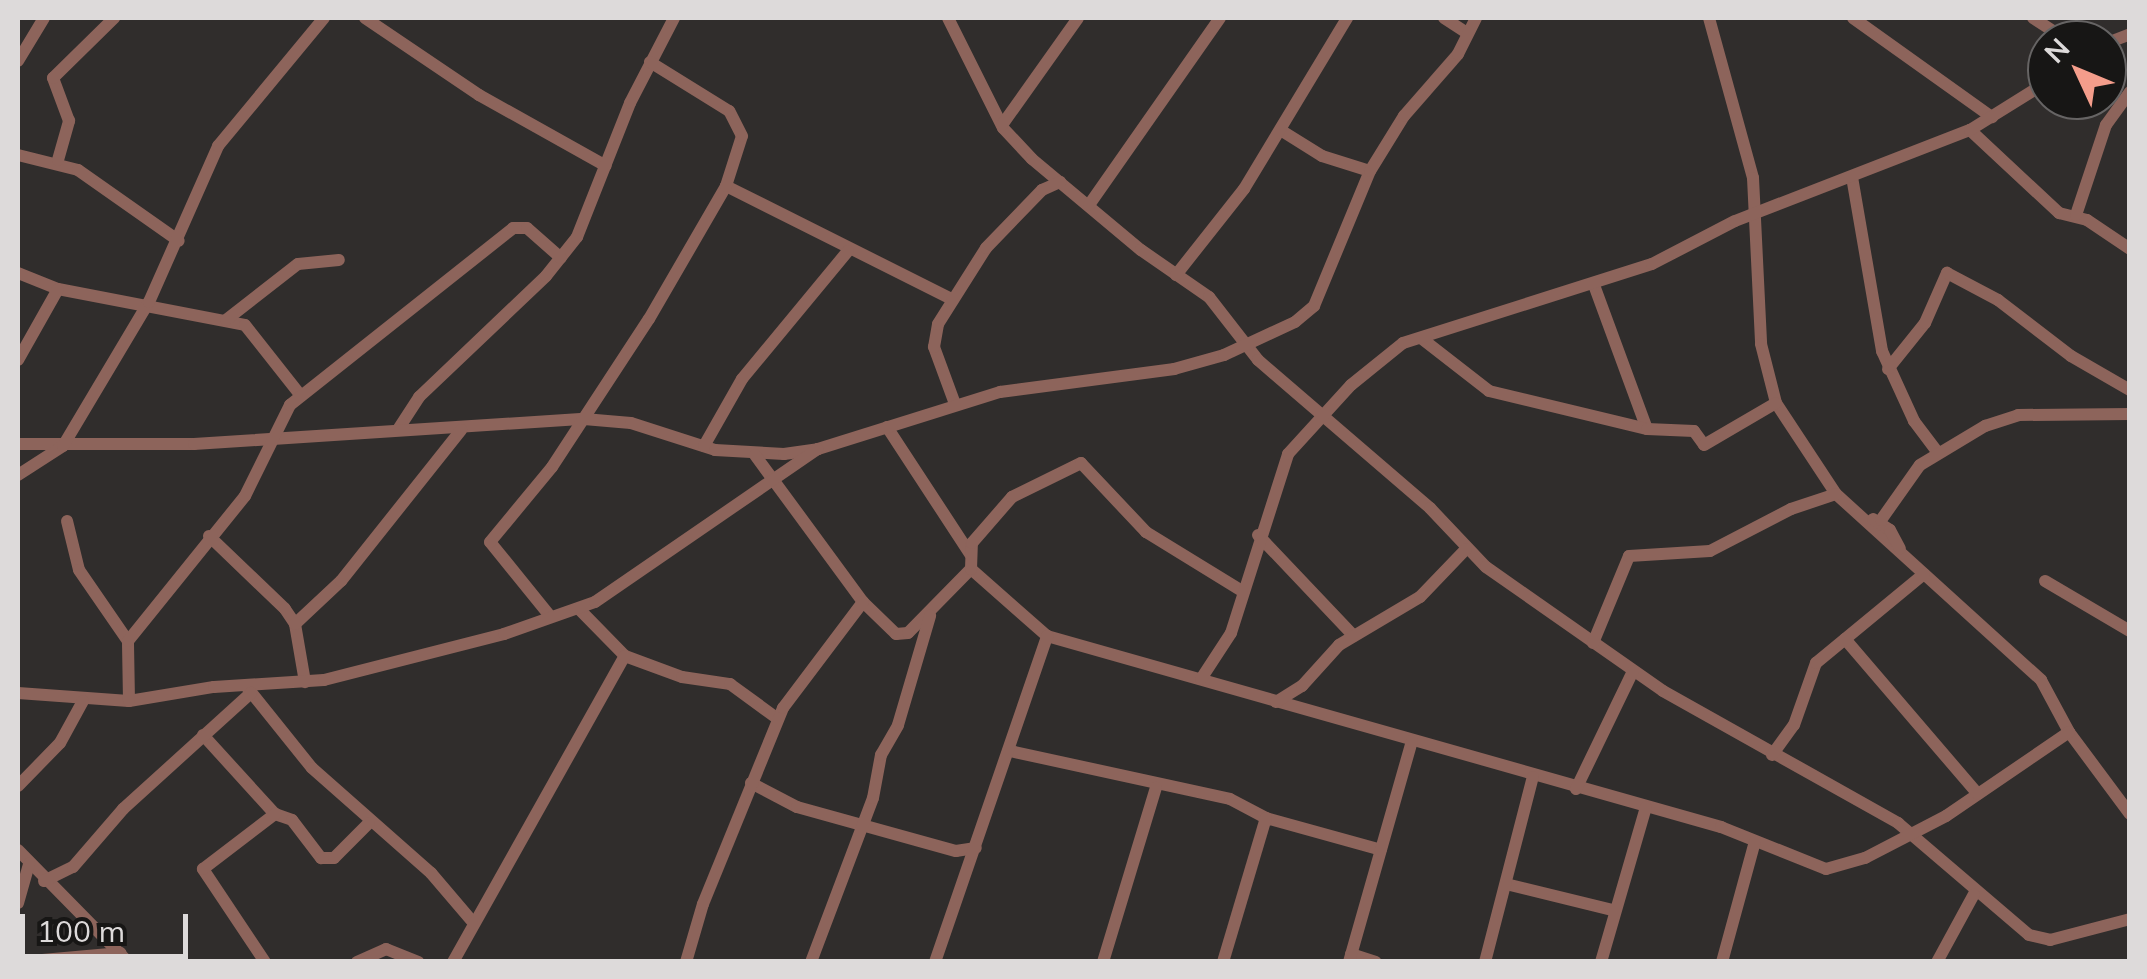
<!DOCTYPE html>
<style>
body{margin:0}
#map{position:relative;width:2147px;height:979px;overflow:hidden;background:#302d2c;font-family:Mulish,sans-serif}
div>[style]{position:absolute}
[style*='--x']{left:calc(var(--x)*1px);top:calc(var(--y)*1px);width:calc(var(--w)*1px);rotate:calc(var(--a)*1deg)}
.minor>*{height:12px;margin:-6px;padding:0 6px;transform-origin:6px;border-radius:6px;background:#8d645b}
span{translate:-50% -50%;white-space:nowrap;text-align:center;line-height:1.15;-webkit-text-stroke:8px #171615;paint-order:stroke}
.frame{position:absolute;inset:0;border:20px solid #dddada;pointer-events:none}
.north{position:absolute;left:2027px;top:20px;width:100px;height:100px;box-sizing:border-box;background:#171615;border:2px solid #666464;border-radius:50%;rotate:314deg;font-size:28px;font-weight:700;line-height:40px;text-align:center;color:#dddada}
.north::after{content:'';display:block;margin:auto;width:35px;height:45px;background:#f49d8b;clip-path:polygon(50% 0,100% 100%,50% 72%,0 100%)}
.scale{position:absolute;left:20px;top:914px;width:168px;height:45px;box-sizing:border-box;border:5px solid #dddada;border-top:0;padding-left:12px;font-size:30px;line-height:35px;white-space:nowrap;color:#dddada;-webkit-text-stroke:8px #171615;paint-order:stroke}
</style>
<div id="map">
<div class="minor">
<div style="--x:365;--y:18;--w:138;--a:34"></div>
<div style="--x:479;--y:95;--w:145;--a:29.2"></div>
<div style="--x:948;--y:18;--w:123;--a:63.4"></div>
<div style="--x:1003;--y:128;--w:42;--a:46.9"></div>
<div style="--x:1032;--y:159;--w:142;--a:39.9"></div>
<div style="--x:1141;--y:250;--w:83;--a:34.7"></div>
<div style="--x:1209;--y:297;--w:80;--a:52.1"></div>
<div style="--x:1258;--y:360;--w:227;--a:40.7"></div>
<div style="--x:1430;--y:508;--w:81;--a:46.5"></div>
<div style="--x:1486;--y:567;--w:216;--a:35"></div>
<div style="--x:1663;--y:691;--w:270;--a:29.3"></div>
<div style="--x:1898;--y:823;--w:172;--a:40.5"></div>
<div style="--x:2029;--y:935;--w:22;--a:13"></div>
<div style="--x:2050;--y:940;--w:83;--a:-14.7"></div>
<div style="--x:1444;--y:18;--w:27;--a:33"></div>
<div style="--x:1709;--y:18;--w:166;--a:74.6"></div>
<div style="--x:1753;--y:178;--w:166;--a:87.2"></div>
<div style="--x:1761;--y:344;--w:61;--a:75.7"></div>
<div style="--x:1776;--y:403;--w:109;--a:56.6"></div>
<div style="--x:1836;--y:494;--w:277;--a:42.2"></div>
<div style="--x:2041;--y:680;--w:59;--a:61.7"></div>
<div style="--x:2069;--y:732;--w:102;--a:53.4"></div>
<div style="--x:1853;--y:18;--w:171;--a:35.5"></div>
<div style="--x:2033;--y:18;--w:40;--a:32.9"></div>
<div style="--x:2107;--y:43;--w:25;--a:-21"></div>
<div style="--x:18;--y:61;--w:50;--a:-58.8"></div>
<div style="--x:1002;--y:125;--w:131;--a:-54.6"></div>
<div style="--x:1970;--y:130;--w:122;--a:43"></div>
<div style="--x:2059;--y:213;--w:29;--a:14"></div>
<div style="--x:2087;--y:220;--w:52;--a:34"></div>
<div style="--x:1282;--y:131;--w:47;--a:32"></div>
<div style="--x:1322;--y:156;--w:50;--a:17.4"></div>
<div style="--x:18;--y:155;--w:62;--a:14"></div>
<div style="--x:78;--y:170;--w:123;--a:35.1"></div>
<div style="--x:58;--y:160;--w:41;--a:-74.2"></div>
<div style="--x:69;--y:121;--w:46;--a:-110.4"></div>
<div style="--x:53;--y:78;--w:86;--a:-44.5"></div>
<div style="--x:1852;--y:177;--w:177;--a:80.2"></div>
<div style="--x:1882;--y:351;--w:77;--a:65.4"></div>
<div style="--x:1914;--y:421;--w:39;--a:53"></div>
<div style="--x:726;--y:186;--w:253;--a:26.6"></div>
<div style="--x:1089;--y:205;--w:228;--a:-55"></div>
<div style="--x:2076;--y:215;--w:95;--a:-71.6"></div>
<div style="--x:2106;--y:125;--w:41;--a:-54"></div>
<div style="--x:18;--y:273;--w:43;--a:21.8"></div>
<div style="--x:58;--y:289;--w:190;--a:10.9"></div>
<div style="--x:245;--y:325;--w:90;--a:51.7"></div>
<div style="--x:1176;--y:275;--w:110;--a:-51.7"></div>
<div style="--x:1244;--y:189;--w:200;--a:-58.9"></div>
<div style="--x:1594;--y:285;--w:153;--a:69.8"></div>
<div style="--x:226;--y:320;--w:91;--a:-37.9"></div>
<div style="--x:298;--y:264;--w:41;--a:-5.6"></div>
<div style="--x:1421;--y:338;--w:86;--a:37.9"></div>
<div style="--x:1489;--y:391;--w:163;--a:13.5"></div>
<div style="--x:1647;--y:429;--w:47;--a:2.4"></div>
<div style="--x:1694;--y:431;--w:17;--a:54"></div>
<div style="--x:1704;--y:445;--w:83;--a:-30.3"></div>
<div style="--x:18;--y:360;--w:81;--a:-60.6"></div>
<div style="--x:1888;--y:369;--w:59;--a:-51.2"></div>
<div style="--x:1925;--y:323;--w:55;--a:-66.3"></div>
<div style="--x:1947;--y:273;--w:58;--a:27.9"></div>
<div style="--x:1998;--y:300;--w:92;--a:37.5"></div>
<div style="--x:2071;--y:356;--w:68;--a:30"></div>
<div style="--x:955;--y:404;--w:61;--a:-110.2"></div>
<div style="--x:934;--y:347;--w:23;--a:-80"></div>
<div style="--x:938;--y:324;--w:90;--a:-57.7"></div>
<div style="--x:986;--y:248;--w:81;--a:-46"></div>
<div style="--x:1042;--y:190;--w:20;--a:-24"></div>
<div style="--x:887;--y:427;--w:152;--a:56.8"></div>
<div style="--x:399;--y:428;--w:37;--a:-57"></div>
<div style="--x:419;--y:397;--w:175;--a:-43.6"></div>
<div style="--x:546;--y:276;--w:50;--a:-51.5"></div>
<div style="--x:577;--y:237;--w:144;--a:-68.4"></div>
<div style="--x:630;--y:103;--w:96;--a:-62.6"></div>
<div style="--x:18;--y:444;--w:176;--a:0"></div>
<div style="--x:194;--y:444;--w:391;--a:-3.7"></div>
<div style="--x:584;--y:419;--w:47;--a:4.9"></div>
<div style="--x:631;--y:423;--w:88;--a:17.8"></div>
<div style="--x:715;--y:450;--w:69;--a:3.3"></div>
<div style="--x:784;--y:454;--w:34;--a:-8"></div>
<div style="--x:818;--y:449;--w:191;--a:-17.4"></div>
<div style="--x:1000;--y:392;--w:176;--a:-7.5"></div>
<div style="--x:1174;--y:369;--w:52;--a:-15.6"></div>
<div style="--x:1224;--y:355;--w:78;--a:-24.9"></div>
<div style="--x:1295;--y:322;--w:25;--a:-40"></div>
<div style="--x:1314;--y:306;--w:146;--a:-67.5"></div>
<div style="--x:1370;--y:171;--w:65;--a:-58.3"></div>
<div style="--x:1404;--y:116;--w:82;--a:-48.9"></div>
<div style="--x:1458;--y:54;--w:40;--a:-63.4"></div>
<div style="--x:704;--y:446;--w:77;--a:-60.4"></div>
<div style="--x:742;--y:379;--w:166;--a:-50.4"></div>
<div style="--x:755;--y:455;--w:182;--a:53.7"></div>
<div style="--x:863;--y:602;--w:46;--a:44.1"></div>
<div style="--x:896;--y:634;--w:12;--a:-5"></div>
<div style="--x:908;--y:633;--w:90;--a:-45.5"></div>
<div style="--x:971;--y:569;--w:101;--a:41.4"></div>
<div style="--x:1047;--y:636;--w:701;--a:15.82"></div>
<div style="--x:1721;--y:827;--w:113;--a:21.8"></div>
<div style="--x:1826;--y:869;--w:41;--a:-15.8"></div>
<div style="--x:1865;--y:858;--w:91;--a:-27.4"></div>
<div style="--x:1946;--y:816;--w:149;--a:-34.3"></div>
<div style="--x:18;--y:475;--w:54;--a:-32.8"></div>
<div style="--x:63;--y:446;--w:168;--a:-59.2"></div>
<div style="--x:149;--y:302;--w:171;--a:-66.1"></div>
<div style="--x:218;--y:146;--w:166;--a:-50.4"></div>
<div style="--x:1873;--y:519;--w:20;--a:33"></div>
<div style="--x:1890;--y:530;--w:21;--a:62"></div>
<div style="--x:1881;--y:520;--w:67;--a:-54.7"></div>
<div style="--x:1920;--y:465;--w:76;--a:-31"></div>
<div style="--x:1985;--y:426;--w:35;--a:-18"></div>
<div style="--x:2018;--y:415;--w:112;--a:-0.5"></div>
<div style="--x:67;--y:521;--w:50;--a:76.2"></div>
<div style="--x:79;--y:570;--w:86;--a:55.4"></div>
<div style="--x:1258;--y:535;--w:139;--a:46.5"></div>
<div style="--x:209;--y:536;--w:105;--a:43.8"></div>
<div style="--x:285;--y:609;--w:18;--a:56"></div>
<div style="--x:295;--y:624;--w:59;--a:80.2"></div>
<div style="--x:971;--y:569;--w:26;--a:-88"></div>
<div style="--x:972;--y:543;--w:61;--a:-49"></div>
<div style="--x:1012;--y:497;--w:77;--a:-26.2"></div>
<div style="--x:1081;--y:463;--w:95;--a:46.7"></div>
<div style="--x:1146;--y:532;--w:113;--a:31.6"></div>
<div style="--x:2045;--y:581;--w:99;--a:30.5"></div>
<div style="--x:579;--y:609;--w:66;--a:45.6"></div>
<div style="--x:625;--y:656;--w:61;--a:20.2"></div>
<div style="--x:682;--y:677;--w:49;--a:8.3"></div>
<div style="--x:730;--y:684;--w:59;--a:36.1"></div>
<div style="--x:550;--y:616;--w:95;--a:-129"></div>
<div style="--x:490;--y:542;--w:97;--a:-50.4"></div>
<div style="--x:552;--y:467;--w:177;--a:-56.8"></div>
<div style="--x:649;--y:319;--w:154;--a:-59.9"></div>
<div style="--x:726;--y:186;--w:52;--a:-72.3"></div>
<div style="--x:742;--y:136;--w:28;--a:-117"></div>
<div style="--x:729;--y:111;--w:93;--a:-148.2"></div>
<div style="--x:295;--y:624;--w:63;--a:-43.1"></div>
<div style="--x:341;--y:581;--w:193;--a:-51.5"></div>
<div style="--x:1845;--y:639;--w:204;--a:49.4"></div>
<div style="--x:1593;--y:643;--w:94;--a:-67.5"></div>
<div style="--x:1629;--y:556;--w:81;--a:-3.5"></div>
<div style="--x:1710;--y:551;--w:91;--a:-27.4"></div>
<div style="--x:1791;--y:509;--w:47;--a:-18.4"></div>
<div style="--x:1201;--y:679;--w:55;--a:-56.9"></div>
<div style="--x:1231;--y:633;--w:188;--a:-72.3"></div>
<div style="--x:1288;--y:454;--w:93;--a:-47.6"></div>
<div style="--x:1351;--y:385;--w:67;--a:-38.9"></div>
<div style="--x:1403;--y:343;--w:261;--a:-17.6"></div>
<div style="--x:1652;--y:264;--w:93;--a:-27.4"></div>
<div style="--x:1735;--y:221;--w:252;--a:-21.2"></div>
<div style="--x:1970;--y:130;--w:91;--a:-31.9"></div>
<div style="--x:246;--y:686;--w:105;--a:51.2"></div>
<div style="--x:312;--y:768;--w:159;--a:41.4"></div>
<div style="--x:431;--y:873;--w:62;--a:49.6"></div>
<div style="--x:18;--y:693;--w:111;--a:4.1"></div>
<div style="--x:129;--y:701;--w:86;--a:-9.4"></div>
<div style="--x:214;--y:687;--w:110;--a:-3.6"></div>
<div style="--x:324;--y:680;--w:186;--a:-14.3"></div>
<div style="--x:504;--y:634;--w:96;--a:-19.4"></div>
<div style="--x:595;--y:602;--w:270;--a:-34.5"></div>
<div style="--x:129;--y:701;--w:60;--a:-91"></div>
<div style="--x:128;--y:641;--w:186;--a:-51.1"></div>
<div style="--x:245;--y:496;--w:102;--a:-63.7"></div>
<div style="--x:290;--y:405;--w:285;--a:-38.4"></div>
<div style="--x:513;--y:228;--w:14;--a:0"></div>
<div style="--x:527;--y:228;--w:45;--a:41.4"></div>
<div style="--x:1276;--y:702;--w:31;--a:-32"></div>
<div style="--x:1302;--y:686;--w:55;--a:-47.9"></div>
<div style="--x:1339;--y:645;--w:94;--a:-30.7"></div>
<div style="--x:1420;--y:597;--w:66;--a:-46.2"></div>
<div style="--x:203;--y:735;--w:107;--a:47.7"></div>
<div style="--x:275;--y:814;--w:18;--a:19"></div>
<div style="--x:292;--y:820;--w:48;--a:52.7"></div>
<div style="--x:321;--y:858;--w:13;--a:0"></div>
<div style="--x:334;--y:858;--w:49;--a:-45"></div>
<div style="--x:1010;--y:751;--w:225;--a:12.3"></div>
<div style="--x:1230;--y:799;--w:41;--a:27.8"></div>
<div style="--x:1266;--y:818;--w:119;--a:15.5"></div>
<div style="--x:1772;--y:755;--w:37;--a:-54"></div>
<div style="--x:1794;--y:725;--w:66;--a:-70.5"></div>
<div style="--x:1816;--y:663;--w:140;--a:-39.5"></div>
<div style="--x:751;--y:783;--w:52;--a:27.6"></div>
<div style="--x:797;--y:807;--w:165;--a:15.5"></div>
<div style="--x:956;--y:851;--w:20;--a:-9"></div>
<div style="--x:18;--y:786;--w:60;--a:-45.7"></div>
<div style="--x:60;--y:743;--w:48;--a:-61.3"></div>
<div style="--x:1576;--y:789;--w:131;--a:-64.2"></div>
<div style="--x:18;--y:850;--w:157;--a:45.5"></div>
<div style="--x:44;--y:881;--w:32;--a:-26"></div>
<div style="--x:73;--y:867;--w:77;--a:-49.2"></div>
<div style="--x:123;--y:809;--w:173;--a:-42.2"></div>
<div style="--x:1506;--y:884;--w:110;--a:13.7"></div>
<div style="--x:18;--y:903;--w:41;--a:-74.2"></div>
<div style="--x:1351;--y:954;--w:26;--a:18"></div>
<div style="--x:20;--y:962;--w:101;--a:-5.1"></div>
<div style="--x:265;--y:962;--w:112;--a:-123.7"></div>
<div style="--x:203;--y:869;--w:91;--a:-37.4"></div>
<div style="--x:357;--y:962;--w:32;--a:-24"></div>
<div style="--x:386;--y:949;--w:35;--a:22"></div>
<div style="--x:453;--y:962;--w:351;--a:-60.7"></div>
<div style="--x:686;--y:962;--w:60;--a:-73.7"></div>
<div style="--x:703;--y:904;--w:212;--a:-67.8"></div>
<div style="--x:783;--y:708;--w:133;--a:-53"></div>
<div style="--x:811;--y:962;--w:175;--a:-69.3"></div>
<div style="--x:873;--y:798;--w:44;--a:-79.5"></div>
<div style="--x:881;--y:755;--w:34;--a:-60"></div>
<div style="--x:898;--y:725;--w:114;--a:-73.6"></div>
<div style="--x:935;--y:962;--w:345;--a:-71"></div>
<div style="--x:1103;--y:962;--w:182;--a:-73.1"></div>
<div style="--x:1223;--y:962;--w:150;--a:-73.4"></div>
<div style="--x:1349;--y:962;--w:230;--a:-74.1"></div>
<div style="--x:1485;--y:962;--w:191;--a:-75.5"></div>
<div style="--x:1601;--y:962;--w:161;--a:-73.8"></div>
<div style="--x:1722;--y:962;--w:125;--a:-74.7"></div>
<div style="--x:1937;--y:962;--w:77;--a:-61.4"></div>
</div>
<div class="frame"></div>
<div class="north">N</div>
<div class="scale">100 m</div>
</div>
